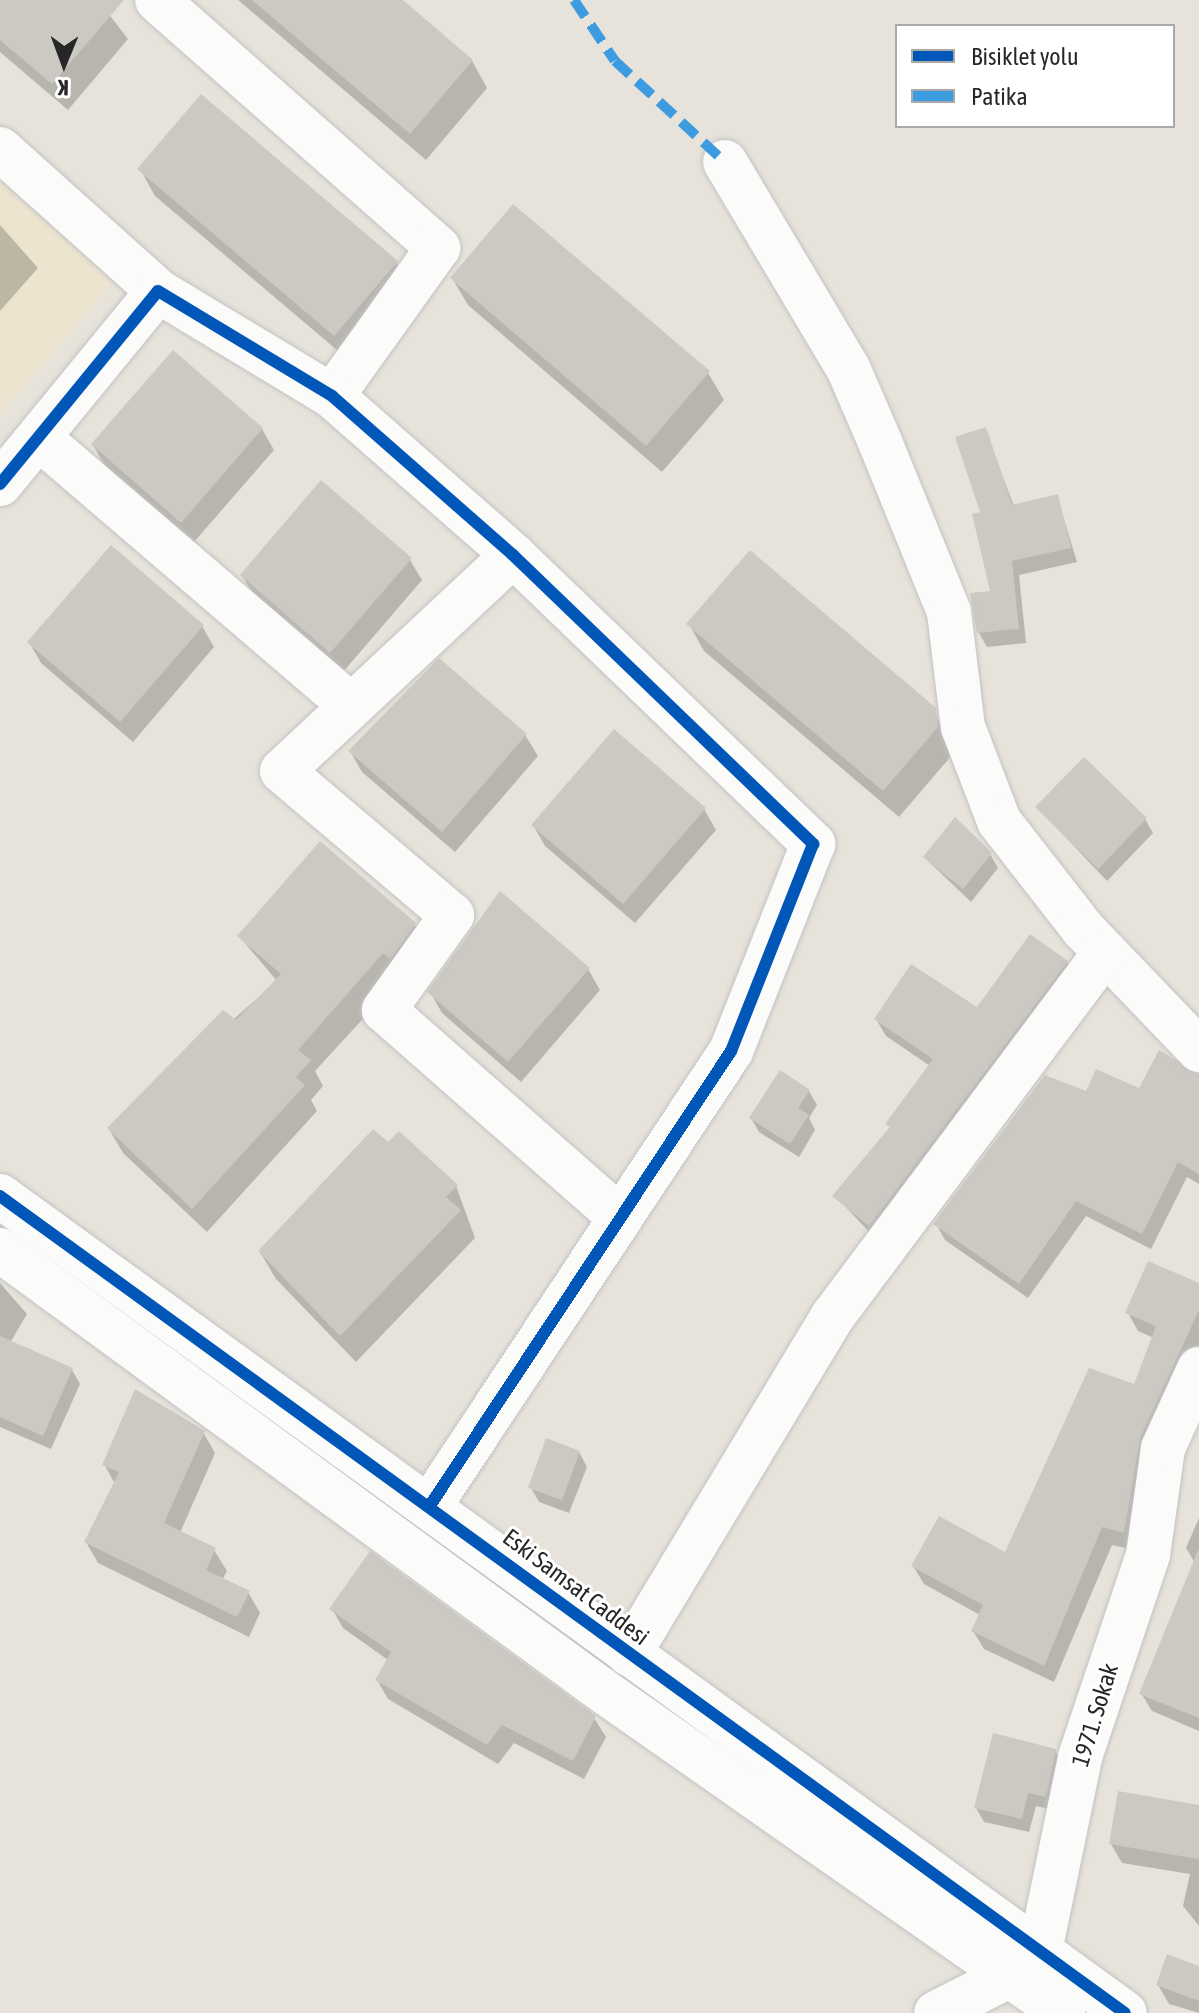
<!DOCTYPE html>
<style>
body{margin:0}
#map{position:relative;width:1199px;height:2013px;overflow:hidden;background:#e7e3db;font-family:"Asap Condensed",sans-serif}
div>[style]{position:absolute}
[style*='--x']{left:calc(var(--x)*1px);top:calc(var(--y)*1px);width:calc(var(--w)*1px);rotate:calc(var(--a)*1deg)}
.education>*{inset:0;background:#ece4ce}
.shadow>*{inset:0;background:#0003}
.building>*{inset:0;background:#ccc9c3}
.roads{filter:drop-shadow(0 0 2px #c3c2c3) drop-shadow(0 0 2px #c3c2c3)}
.street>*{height:44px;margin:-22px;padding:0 22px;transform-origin:22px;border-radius:22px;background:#fbfbfa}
.secondary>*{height:44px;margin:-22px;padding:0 22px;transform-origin:22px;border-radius:22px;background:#fbfbfa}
.quiet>*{height:10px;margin-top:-5px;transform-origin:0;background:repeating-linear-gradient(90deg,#3d9ce0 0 20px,transparent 0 30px)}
.cycleway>*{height:12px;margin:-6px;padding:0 6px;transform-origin:6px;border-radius:6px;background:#0057b8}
span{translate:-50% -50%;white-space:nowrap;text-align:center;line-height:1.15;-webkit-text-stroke:6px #fff;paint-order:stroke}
.street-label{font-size:24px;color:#272727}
.legend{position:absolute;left:895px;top:24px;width:280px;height:104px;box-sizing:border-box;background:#fff;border:2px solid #a9a9a9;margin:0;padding:10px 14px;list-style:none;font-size:24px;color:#272727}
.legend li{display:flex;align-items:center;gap:16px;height:40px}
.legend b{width:40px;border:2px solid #a9a9a9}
.north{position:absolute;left:24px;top:24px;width:80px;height:80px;-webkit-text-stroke:6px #fff;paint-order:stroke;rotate:181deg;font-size:22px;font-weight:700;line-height:32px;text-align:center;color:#272727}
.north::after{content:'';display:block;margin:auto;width:28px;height:36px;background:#272727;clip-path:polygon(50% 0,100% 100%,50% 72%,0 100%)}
</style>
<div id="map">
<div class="education">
<div style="clip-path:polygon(0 182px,113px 282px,0 415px)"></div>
</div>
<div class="shadow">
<div style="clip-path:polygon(0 0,98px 0,128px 39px,68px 110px,0 52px)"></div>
<div style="clip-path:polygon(238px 0,399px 0,472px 61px,487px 88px,426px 160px)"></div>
<div style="clip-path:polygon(140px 169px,396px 262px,412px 289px,351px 362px,155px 196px)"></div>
<div style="clip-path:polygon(0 225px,38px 268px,0 311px)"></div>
<div style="clip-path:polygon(452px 278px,708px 373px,724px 400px,662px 472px,468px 305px)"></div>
<div style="clip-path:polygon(262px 429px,274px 450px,194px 542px,105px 466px,93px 445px)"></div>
<div style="clip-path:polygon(985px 430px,1014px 506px,1057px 496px,1077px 562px,1019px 575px,1026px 643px,987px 647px,979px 633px,993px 593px,983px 514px)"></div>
<div style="clip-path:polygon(410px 560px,422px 580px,343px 672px,254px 596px,242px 575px)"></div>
<div style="clip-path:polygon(689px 624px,934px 710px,952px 755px,899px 817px,704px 651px)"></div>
<div style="clip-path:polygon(202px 626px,214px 647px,133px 742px,41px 663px,29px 642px)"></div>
<div style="clip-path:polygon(525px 735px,538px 756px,455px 852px,362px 772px,350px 751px)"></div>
<div style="clip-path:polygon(1037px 807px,1145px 819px,1153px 833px,1107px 881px)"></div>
<div style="clip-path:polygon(704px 809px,716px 830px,635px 923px,545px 846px,533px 825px)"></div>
<div style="clip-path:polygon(990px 854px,998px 868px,971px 902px,925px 858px)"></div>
<div style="clip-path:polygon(414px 924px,428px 948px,315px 1071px,323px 1086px,311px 1100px,317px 1111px,207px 1232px,123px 1153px,109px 1129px,277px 981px,239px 936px)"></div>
<div style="clip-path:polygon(1067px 962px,1076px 979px,879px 1242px,835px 1196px,891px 1130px,888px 1124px,930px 1066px,886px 1036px,876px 1019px,977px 1010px)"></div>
<div style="clip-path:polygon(588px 969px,600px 990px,521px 1082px,442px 1013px,430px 992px)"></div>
<div style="clip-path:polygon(809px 1091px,817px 1105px,809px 1118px,815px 1130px,799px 1157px,759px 1132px,751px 1118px)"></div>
<div style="clip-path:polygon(1087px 1093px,1199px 1131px,1199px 1184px,1187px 1177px,1151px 1249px,1086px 1216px,1028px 1298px,945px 1240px,936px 1224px)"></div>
<div style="clip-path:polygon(388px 1144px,456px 1186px,475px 1238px,356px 1362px,276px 1279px,260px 1252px)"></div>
<div style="clip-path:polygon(0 1283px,27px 1314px,10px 1343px,72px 1370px,80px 1384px,51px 1449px,0 1427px)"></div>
<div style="clip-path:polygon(1199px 1285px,1199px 1348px,1134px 1550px,1112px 1545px,1054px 1682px,984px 1649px,973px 1631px,980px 1615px,924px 1584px,913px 1566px,1006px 1555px,1135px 1387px,1154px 1338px,1138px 1331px,1128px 1313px)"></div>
<div style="clip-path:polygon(203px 1432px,215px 1453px,180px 1533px,214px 1550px,227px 1571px,222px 1580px,248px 1592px,260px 1613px,249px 1637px,98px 1563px,86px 1542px,115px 1484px,104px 1464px)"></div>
<div style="clip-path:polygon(579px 1452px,587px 1467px,569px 1513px,539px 1502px,531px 1488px)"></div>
<div style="clip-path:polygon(1199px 1518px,1199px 1731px,1152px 1711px,1141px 1693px,1195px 1563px,1186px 1548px)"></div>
<div style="clip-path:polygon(332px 1609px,594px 1718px,606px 1737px,584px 1779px,514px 1743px,498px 1764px,388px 1699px,377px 1680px,388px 1660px,343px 1628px)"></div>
<div style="clip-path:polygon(1055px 1750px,1063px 1764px,1054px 1810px,1036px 1806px,1029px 1832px,984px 1822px,976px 1808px)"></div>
<div style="clip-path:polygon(1199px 1807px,1199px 1926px,1183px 1906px,1190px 1874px,1122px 1863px,1111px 1844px)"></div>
<div style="clip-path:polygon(1199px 1968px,1199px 2013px,1169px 2004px,1158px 1985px)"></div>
</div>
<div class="building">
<div style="clip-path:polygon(0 0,124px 0,52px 84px,0 40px)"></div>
<div style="clip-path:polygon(252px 0,403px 0,473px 60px,410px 134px)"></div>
<div style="clip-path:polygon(201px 94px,398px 261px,334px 336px,137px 169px)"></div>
<div style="clip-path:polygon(513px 204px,710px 371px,646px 446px,450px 278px)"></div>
<div style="clip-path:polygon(173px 350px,263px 428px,181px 523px,91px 444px)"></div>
<div style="clip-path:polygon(986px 427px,1012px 505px,1058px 494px,1071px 548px,1012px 561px,1019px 629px,977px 633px,970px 593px,990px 591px,972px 514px,980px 512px,955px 437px)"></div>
<div style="clip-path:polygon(321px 480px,412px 558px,330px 653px,240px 575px)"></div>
<div style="clip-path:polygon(111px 545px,204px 625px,120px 722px,27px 642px)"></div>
<div style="clip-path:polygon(750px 550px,936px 708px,938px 727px,883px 791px,686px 624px)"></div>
<div style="clip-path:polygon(439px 658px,527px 734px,442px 832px,348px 751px)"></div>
<div style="clip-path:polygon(614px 729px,706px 808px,623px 904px,531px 825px)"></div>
<div style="clip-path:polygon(1084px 757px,1147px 818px,1098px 869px,1035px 807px)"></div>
<div style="clip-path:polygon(955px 817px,992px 853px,963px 889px,923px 857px)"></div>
<div style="clip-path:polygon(320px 841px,416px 923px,390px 959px,383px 953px,298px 1050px,311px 1060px,296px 1077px,305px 1085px,192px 1209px,107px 1128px,223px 1010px,236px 1020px,281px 974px,237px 936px)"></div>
<div style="clip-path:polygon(500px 891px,590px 968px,508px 1062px,427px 992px)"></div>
<div style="clip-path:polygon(1030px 934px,1068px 961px,869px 1226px,832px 1196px,890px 1127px,885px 1124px,933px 1059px,874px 1019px,911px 964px,977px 1007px)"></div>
<div style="clip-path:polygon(1159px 1050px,1199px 1074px,1199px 1174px,1178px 1162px,1142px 1234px,1076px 1201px,1019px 1284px,933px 1224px,1045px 1075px,1086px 1091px,1096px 1069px,1139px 1088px)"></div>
<div style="clip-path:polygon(780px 1070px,810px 1090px,798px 1108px,809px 1115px,790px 1144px,749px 1118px)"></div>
<div style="clip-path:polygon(373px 1129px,388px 1142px,399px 1131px,458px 1185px,446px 1197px,461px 1210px,340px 1336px,258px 1251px)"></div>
<div style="clip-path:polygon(1148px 1261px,1199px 1283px,1199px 1310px,1140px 1438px,1124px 1533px,1102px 1527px,1044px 1666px,971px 1631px,983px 1605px,911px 1566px,939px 1516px,1005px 1552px,1089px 1368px,1134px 1384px,1156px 1326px,1125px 1313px)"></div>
<div style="clip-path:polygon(0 1336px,73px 1368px,43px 1436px,0 1417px)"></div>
<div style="clip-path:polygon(135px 1389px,205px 1431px,164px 1523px,216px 1548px,206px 1570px,250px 1591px,237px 1617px,84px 1542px,119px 1472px,102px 1465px)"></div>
<div style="clip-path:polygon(546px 1438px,580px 1451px,562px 1500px,528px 1488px)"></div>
<div style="clip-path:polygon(1198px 1550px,1199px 1551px,1199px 1718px,1139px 1694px)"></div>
<div style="clip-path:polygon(370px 1551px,596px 1716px,573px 1761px,502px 1725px,487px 1745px,375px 1680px,391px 1652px,329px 1609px)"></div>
<div style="clip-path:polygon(993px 1733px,1056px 1749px,1046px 1797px,1028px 1793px,1022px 1819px,974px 1808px)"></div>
<div style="clip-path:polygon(1118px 1791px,1199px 1805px,1199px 1859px,1109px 1844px)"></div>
<div style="clip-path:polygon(1167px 1954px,1199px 1966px,1199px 2001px,1156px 1985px)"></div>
</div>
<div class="roads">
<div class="street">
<div style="--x:157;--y:0;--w:375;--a:41.4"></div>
<div style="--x:438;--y:248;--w:182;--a:125.6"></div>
<div style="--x:0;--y:149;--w:212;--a:41.9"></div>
<div style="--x:725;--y:162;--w:240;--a:59.2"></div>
<div style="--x:848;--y:368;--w:81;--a:66.6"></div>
<div style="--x:880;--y:442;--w:183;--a:67.9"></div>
<div style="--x:949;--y:612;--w:116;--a:83.1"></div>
<div style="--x:963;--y:727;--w:101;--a:69"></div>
<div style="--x:999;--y:821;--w:137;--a:52.1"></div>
<div style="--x:1083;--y:929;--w:168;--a:46.2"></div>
<div style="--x:39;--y:438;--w:408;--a:40.6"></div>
<div style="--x:0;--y:484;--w:249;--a:-50.7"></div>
<div style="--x:158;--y:291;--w:203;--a:31.1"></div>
<div style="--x:332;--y:396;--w:241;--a:41.3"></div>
<div style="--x:513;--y:555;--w:417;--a:43.9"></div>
<div style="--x:813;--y:844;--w:223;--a:111.6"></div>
<div style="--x:731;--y:1051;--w:543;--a:123.51"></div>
<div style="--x:513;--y:555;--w:316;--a:136.9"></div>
<div style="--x:282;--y:771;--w:223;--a:40.3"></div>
<div style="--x:452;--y:915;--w:117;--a:125.6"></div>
<div style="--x:384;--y:1010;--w:315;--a:41.3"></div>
<div style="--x:629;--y:1654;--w:395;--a:-58.9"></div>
<div style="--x:833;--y:1316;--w:454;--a:-53.2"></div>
<div style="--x:936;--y:2013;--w:82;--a:-26.9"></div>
<div style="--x:1009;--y:1976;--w:40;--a:-39"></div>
<div style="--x:1040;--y:1951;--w:198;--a:-78.3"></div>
<div style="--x:1080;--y:1757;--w:213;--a:-71.4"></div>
<div style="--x:1148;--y:1555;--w:108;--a:-82"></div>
<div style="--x:1163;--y:1448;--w:87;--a:-65.5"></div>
</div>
<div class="secondary">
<div style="--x:0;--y:1196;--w:1390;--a:35.99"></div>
<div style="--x:0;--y:1250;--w:751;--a:36.17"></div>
<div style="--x:606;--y:1693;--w:558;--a:35"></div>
</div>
</div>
<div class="quiet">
<div style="--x:574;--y:0;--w:73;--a:56.1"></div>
<div style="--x:615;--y:61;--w:149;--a:42.6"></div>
</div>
<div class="cycleway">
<div style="--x:0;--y:484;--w:249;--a:-50.7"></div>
<div style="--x:158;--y:291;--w:203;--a:31.1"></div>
<div style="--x:332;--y:396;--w:241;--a:41.3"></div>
<div style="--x:513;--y:555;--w:417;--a:43.9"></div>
<div style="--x:813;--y:844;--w:223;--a:111.6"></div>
<div style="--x:731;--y:1051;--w:543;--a:123.51"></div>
<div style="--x:0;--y:1196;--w:1390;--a:35.99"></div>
</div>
<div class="street-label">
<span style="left:576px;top:1587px;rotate:37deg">Eski Samsat Caddesi</span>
<span style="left:1095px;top:1715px;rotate:-73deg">1971. Sokak</span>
</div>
<ul class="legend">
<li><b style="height:10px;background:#0057b8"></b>Bisiklet yolu</li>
<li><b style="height:10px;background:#3d9ce0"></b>Patika</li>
</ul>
<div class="north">K</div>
</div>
